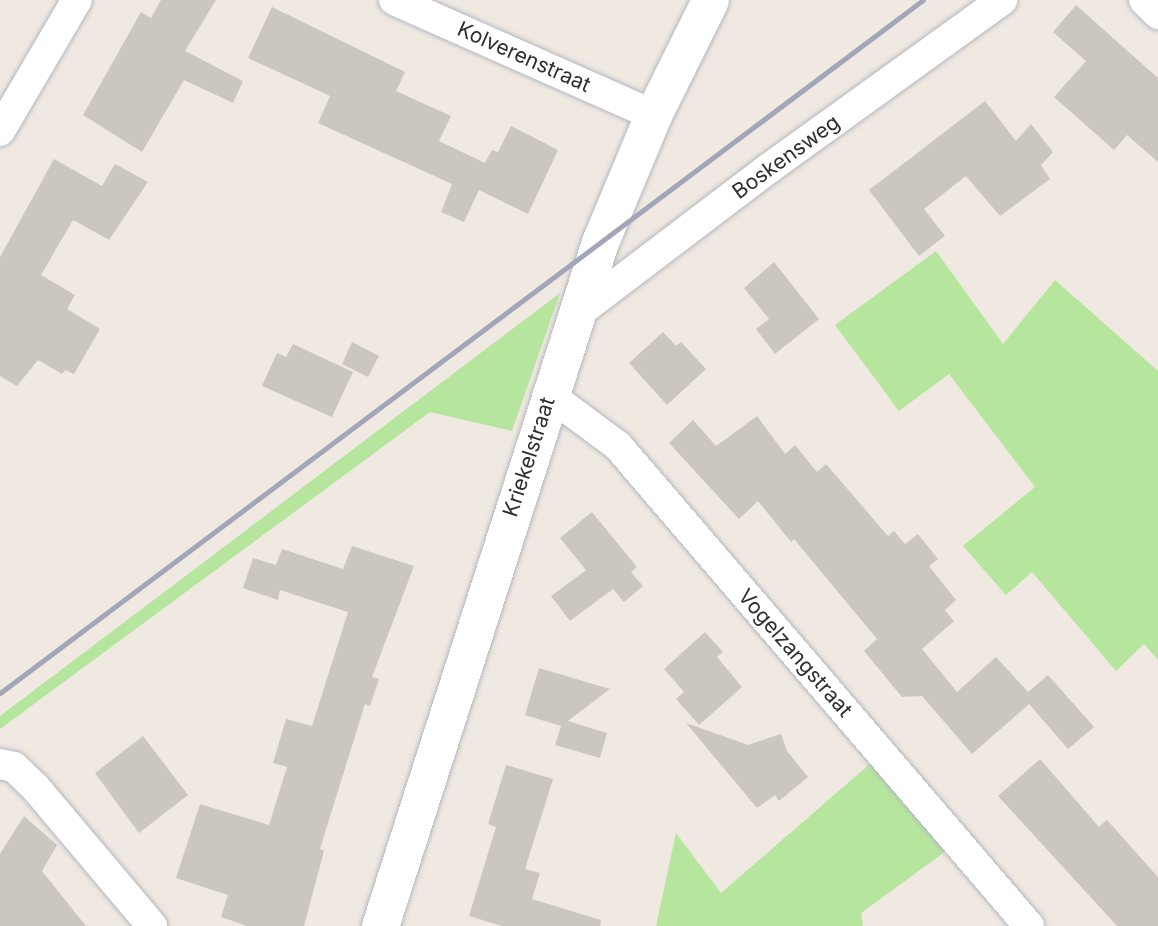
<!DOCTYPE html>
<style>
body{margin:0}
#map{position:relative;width:1158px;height:926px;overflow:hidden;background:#efe9e1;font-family:Inter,sans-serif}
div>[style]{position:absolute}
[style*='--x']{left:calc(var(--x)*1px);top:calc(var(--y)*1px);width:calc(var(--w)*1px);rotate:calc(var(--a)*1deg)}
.green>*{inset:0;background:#b6e59e}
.building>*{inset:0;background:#cbc7bf}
.roads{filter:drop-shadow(0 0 2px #b4b7c1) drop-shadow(0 0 2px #b4b7c1)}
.minor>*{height:30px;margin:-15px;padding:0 15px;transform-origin:15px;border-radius:15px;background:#fff}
.tertiary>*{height:37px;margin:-18.5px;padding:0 18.5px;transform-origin:18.5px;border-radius:18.5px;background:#fff}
.rail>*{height:5px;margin:-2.5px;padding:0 2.5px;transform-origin:2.5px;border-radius:2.5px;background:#a3a6b8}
span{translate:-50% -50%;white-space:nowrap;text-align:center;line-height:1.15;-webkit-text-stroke:6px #fff;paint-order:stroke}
.street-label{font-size:21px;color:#2e2e2e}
</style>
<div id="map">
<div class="green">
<div style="clip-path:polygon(936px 251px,1003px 344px,1055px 280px,1158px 371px,1158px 660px,1144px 644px,1116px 671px,1032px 572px,1006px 595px,963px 546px,1035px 487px,949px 374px,899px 411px,835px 325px)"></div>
<div style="clip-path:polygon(560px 293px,512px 431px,430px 412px,0 729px,0 716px)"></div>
<div style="clip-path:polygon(872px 762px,946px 851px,861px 913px,863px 926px,656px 926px,676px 833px,721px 893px)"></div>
</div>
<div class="building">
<div style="clip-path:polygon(161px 0,216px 0,185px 51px,243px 81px,233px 103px,184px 80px,142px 152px,83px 115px,141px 12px,151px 18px)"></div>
<div style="clip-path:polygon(1076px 5px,1158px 78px,1158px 162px,1127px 135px,1114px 150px,1054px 97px,1086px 61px,1053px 32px)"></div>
<div style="clip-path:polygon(272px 7px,405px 72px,396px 91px,451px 116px,439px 141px,485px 163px,492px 150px,498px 152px,511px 126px,558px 150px,528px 214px,479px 190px,464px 222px,441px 212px,452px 184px,318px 123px,330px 96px,248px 58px)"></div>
<div style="clip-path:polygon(985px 101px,1016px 141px,1031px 124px,1053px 152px,1041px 165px,1050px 179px,1000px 216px,966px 176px,924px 209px,945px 236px,919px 256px,869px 190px)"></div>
<div style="clip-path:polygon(54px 159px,102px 186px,115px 164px,148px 182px,109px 240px,73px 220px,41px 275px,75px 295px,67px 309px,100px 329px,74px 374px,65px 370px,62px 374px,38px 360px,17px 386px,0 376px,0 257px)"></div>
<div style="clip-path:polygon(774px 262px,819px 319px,775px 354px,756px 329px,769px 319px,744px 288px)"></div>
<div style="clip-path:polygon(663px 332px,676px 346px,681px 342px,706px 369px,667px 405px,629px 363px)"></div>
<div style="clip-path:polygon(352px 342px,379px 356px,368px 377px,342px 364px)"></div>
<div style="clip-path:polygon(293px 344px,353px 372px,332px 417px,262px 386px,277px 353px,286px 357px)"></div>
<div style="clip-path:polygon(757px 416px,785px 454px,795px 445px,817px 472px,826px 464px,888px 536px,894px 531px,905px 544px,918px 534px,938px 559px,929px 566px,956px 600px,945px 610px,954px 621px,922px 649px,957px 692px,996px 657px,1028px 692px,1048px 675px,1094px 727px,1068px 749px,1029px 704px,972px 754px,922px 696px,902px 697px,864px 651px,877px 639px,794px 539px,791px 542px,758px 501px,739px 519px,669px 443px,693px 420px,716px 446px)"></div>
<div style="clip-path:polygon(592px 512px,637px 567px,631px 572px,643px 586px,624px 602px,613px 589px,570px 621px,551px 596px,586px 570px,560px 538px)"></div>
<div style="clip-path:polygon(352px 546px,414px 566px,372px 677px,379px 679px,370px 706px,365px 704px,320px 849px,324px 851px,304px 926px,247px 926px,221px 917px,228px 895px,176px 878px,200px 804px,269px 825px,287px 767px,273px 763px,286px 719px,312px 726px,348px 612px,280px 590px,278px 600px,243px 588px,253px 558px,276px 565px,282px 549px,343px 569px)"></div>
<div style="clip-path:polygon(705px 632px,723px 652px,717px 657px,742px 687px,699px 725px,676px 699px,684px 692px,664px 669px)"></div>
<div style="clip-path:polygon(539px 668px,610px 689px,568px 721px,607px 733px,600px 758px,555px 745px,561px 726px,525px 715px)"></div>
<div style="clip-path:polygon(686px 723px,748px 745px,781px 734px,787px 751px,808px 777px,779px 801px,775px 795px,757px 808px)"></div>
<div style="clip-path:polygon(143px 736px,188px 795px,139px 833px,95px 773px)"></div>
<div style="clip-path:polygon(1040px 759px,1099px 827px,1107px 820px,1158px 877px,1158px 926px,1117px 926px,998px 796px)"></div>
<div style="clip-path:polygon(506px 765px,553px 779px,525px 869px,540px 873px,532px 899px,601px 920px,600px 926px,502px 926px,469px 916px,496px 827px,488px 824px)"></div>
<div style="clip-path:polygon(24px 816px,57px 845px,42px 871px,86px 926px,0 926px,0 854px)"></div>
</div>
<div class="roads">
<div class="minor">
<div style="--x:394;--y:0;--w:283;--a:23.9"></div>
<div style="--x:1144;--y:0;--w:20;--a:45"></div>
<div style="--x:0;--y:131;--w:152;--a:-59.6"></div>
<div style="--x:573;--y:317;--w:245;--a:-37.2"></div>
<div style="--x:768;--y:169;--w:289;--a:-35.8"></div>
<div style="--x:548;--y:394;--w:87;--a:36.6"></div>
<div style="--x:618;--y:446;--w:632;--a:49.43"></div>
<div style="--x:0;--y:764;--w:14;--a:12"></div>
<div style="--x:14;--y:767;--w:29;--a:44"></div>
<div style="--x:35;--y:787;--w:182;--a:49.9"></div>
</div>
<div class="tertiary">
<div style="--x:380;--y:926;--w:719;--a:-72.17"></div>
<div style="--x:600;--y:242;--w:138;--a:-67.3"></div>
<div style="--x:653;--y:115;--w:128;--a:-63.6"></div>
</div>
</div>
<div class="rail">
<div style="--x:0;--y:693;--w:1154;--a:-36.9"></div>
</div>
<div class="street-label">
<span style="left:524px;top:57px;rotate:24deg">Kolverenstraat</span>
<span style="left:786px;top:157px;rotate:-36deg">Boskensweg</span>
<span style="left:529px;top:457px;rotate:-72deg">Kriekelstraat</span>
<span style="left:795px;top:653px;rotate:49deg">Vogelzangstraat</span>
</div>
</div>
